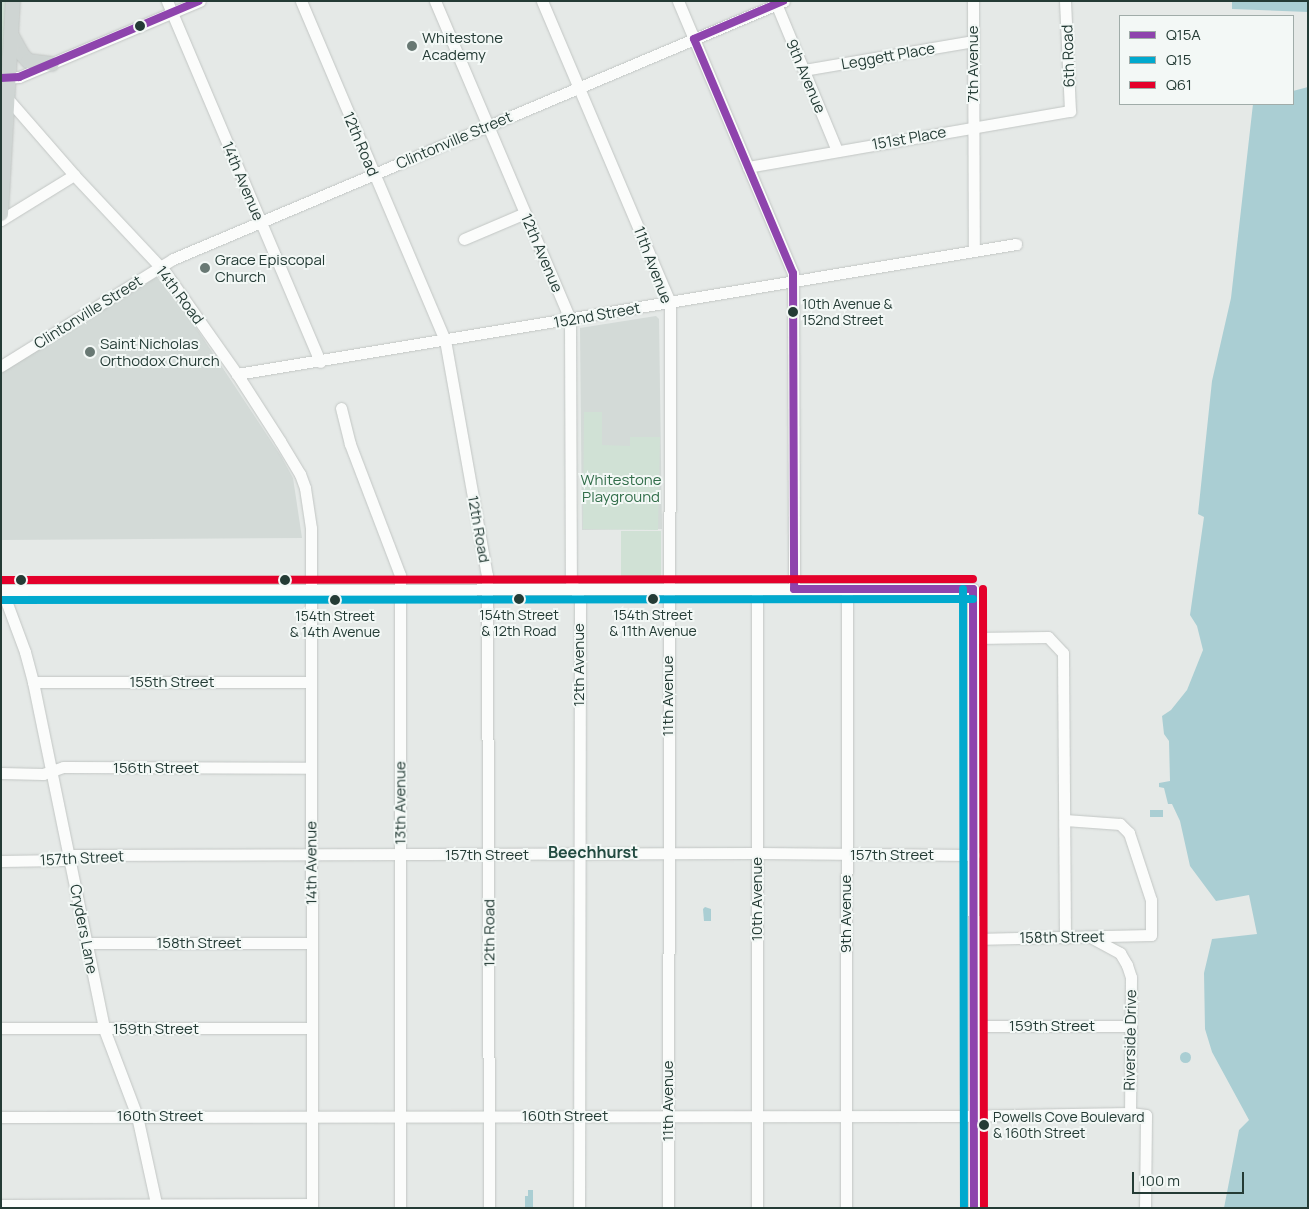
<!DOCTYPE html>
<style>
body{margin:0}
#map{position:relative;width:1309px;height:1209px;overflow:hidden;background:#e5e9e7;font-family:Manrope,sans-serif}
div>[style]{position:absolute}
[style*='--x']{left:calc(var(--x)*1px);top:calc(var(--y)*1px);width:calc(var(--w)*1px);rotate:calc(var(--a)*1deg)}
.built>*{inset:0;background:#d3dad7}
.green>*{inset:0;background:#d0e1d5}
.water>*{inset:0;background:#aaced3}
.round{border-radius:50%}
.roads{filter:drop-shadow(0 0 1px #c2c6c4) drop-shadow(0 0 1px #c2c6c4)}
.minor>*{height:11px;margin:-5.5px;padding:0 5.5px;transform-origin:5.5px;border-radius:5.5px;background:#fbfcfb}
.major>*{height:14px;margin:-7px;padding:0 7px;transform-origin:7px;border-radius:7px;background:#cfd5d3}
.bus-1>*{height:8px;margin:-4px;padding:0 4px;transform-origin:4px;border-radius:4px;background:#8e44ad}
.bus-2>*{height:8px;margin:-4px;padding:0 4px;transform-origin:4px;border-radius:4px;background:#00a9ce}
.bus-3>*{height:8px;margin:-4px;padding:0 4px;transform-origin:4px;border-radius:4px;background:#e4002b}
.dots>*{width:14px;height:14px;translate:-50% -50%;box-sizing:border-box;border:2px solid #f3f8f6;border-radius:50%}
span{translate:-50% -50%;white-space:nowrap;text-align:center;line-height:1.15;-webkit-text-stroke:4px #f3f8f6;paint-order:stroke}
.bus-label{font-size:14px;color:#243b35}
.left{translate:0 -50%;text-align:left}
.poi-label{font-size:15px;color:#243b35}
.street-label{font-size:15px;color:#243b35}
.park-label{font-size:15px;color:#326e4a}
.neighbourhood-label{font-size:16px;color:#224b41;font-weight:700}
.frame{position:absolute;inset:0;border:2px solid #243b35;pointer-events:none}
.legend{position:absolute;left:1119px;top:15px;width:175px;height:90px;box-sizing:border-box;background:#f3f8f6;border:1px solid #a0aca9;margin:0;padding:6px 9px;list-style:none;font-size:15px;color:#243b35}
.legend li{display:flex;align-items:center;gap:10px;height:25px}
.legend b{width:25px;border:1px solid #a0aca9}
.scale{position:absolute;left:1132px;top:1172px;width:112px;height:22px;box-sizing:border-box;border:2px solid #243b35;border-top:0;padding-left:6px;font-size:15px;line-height:18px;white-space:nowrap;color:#243b35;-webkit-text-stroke:4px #f3f8f6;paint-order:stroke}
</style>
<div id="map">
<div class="built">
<div style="clip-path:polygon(157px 277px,189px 317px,281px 456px,293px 478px,302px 538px,1px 540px,1px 370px)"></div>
<div style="clip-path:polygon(656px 316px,659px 319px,662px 529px,582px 530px,580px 328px)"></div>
</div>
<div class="green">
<div style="clip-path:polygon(1px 1px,6px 1px,4px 54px,1px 58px)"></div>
<div style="clip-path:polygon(584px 412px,602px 412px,602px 445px,630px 446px,630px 437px,660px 437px,658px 530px,583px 529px)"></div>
<div style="clip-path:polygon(621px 531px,661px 531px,661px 577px,621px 576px)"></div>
</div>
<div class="water">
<div style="clip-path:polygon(1232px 1px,1308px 1px,1308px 12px,1232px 9px)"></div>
<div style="clip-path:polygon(1308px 87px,1308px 1208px,1224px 1208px,1239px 1130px,1249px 1120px,1212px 1052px,1205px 1029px,1204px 973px,1212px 939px,1257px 934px,1249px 895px,1216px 901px,1190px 866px,1180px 821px,1172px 804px,1168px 804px,1164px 788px,1159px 787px,1159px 783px,1170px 781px,1169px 741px,1164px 734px,1162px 716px,1171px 710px,1187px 690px,1203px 650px,1197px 626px,1190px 615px,1204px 517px,1198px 514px,1212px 381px,1231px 298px,1253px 104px,1293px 104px,1293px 91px)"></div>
<div style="clip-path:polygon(1150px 810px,1163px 810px,1163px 817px,1150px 817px)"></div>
<div style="clip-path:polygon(705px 907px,711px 909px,711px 921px,704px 921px,703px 909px)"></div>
<div class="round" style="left:1179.5px;top:1051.5px;width:11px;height:11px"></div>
<div style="clip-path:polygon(528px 1190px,533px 1190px,533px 1208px,525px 1208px,525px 1196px,528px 1196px)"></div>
</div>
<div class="roads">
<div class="minor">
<div style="--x:167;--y:1;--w:392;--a:67"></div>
<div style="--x:301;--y:1;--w:368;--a:67"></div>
<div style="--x:445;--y:340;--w:239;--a:79.9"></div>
<div style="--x:487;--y:575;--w:633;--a:89.82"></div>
<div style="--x:435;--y:1;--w:345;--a:67"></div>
<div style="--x:570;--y:319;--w:262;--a:89.8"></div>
<div style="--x:571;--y:581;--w:21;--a:65"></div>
<div style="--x:580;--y:600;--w:608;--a:90.09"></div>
<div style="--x:542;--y:1;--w:327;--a:67"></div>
<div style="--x:670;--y:302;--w:906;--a:90.13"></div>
<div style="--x:678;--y:1;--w:295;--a:67.1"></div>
<div style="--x:793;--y:273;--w:316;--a:89.8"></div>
<div style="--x:775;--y:1;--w:162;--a:67.5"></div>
<div style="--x:973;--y:1;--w:250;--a:89.8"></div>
<div style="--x:804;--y:70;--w:171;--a:-9.7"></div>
<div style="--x:1;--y:78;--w:18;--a:-3"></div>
<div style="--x:19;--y:77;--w:196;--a:-22.8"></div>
<div style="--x:8;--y:99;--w:101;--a:49"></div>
<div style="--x:74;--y:175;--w:133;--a:46.8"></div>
<div style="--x:165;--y:272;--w:125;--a:54.8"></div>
<div style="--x:237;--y:374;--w:80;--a:57.3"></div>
<div style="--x:280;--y:441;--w:39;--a:59"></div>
<div style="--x:300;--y:474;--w:15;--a:70"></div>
<div style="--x:305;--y:488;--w:40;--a:81.5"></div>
<div style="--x:311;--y:528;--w:680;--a:89.92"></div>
<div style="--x:748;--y:167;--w:327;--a:-9.9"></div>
<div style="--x:1070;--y:111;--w:110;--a:-92.6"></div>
<div style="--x:1;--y:220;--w:86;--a:-31.7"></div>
<div style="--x:464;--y:239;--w:66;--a:-23.1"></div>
<div style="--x:1;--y:366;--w:203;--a:-31.9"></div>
<div style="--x:173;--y:259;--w:663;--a:-22.89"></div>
<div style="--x:237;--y:374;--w:790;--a:-9.47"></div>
<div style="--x:341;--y:408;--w:37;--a:76"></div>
<div style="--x:350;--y:444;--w:140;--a:69.1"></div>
<div style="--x:400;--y:575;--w:633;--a:90"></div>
<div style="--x:757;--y:589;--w:619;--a:90"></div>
<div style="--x:1;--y:590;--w:972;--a:-0.06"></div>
<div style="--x:973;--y:589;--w:619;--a:89.91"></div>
<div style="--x:2;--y:590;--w:66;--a:69.6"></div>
<div style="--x:25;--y:652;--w:31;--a:75"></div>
<div style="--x:33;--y:682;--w:354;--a:78.4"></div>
<div style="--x:104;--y:1029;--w:93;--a:69.2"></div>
<div style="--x:137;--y:1116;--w:94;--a:77.7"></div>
<div style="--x:974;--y:638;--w:74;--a:-0.8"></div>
<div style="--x:1048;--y:637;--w:22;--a:47"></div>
<div style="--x:1063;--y:653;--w:285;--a:89.6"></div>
<div style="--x:33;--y:682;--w:278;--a:0"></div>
<div style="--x:1;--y:773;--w:42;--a:1.4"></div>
<div style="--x:43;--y:774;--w:21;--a:-19"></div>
<div style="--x:63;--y:767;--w:248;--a:0.2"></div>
<div style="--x:1;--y:861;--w:62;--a:-0.9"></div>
<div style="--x:63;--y:860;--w:12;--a:-24"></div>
<div style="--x:74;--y:855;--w:683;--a:-0.17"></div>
<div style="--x:757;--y:853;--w:217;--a:0.5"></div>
<div style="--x:1092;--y:938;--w:32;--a:28"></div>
<div style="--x:1120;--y:953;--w:14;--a:60"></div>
<div style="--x:1127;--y:965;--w:13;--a:72"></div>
<div style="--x:1131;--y:977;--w:136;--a:90.4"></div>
<div style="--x:1130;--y:1113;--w:16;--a:7"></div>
<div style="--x:1146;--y:1115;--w:93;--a:90.6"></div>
<div style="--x:974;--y:939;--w:177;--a:-1.3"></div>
<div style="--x:1151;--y:935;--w:35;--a:-90"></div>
<div style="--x:1151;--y:900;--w:71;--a:-108.2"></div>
<div style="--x:1129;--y:833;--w:13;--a:-135"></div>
<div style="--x:1120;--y:824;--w:55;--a:-175.8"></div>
<div style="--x:87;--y:943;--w:224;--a:0"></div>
<div style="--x:974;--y:1026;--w:157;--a:0"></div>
<div style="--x:1;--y:1028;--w:310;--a:0"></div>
<div style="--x:1;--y:1117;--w:960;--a:-0.06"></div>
<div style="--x:961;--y:1116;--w:169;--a:-1"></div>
<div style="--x:1;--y:1205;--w:311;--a:-0.2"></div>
<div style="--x:846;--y:1208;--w:619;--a:-89.91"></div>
</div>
<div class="major">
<div style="--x:12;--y:36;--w:21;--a:61"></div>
<div style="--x:22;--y:54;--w:9;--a:49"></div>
<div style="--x:28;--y:61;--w:24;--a:7"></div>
<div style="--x:1;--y:214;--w:213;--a:-86.8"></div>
</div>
</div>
<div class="bus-1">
<div style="--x:694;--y:39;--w:254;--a:67.1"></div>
<div style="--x:793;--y:273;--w:316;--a:89.8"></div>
<div style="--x:694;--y:39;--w:97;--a:-23.1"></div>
<div style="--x:1;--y:78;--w:18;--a:-3"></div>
<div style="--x:19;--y:77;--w:195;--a:-22.9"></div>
<div style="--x:794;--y:589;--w:179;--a:0"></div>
<div style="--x:973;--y:589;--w:619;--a:89.91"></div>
</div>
<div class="bus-2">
<div style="--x:963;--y:589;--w:619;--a:89.91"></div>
<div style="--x:1;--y:600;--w:972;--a:-0.06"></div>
</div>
<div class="bus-3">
<div style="--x:1;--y:580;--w:972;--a:-0.06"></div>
<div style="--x:983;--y:589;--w:619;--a:89.91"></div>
</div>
<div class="dots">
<div style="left:140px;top:26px;background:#243b35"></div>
<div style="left:412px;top:46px;background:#687873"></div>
<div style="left:205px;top:268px;background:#687873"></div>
<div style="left:793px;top:312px;background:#243b35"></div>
<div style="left:90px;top:352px;background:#687873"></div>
<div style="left:21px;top:580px;background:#243b35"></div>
<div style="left:285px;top:580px;background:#243b35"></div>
<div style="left:519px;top:599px;background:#243b35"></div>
<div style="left:653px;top:599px;background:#243b35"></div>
<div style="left:335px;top:600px;background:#243b35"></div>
<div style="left:984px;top:1125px;background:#243b35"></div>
</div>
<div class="bus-label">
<span class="left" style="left:802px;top:312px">10th Avenue &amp;<br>152nd Street</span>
<span style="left:519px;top:623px">154th Street<br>&amp; 12th Road</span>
<span style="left:653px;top:623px">154th Street<br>&amp; 11th Avenue</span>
<span style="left:335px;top:624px">154th Street<br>&amp; 14th Avenue</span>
<span class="left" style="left:993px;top:1125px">Powells Cove Boulevard<br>&amp; 160th Street</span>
</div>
<div class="poi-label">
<span class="left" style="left:422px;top:46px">Whitestone<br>Academy</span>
<span class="left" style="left:215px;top:268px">Grace Episcopal<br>Church</span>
<span class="left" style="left:100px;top:352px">Saint Nicholas<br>Orthodox Church</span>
</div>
<div class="street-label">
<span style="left:888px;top:56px;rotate:-10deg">Leggett Place</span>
<span style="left:1068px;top:56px;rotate:-92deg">6th Road</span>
<span style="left:973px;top:64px;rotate:-90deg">7th Avenue</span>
<span style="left:806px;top:76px;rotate:67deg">9th Avenue</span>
<span style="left:909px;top:138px;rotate:-10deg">151st Place</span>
<span style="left:454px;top:140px;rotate:-23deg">Clintonville Street</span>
<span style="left:361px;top:144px;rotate:67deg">12th Road</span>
<span style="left:243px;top:181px;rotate:67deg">14th Avenue</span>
<span style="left:542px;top:253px;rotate:67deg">12th Avenue</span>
<span style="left:653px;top:265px;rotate:69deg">11th Avenue</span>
<span style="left:180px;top:295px;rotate:53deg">14th Road</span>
<span style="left:88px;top:312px;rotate:-32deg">Clintonville Street</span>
<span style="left:597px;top:315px;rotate:-10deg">152nd Street</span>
<span style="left:479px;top:529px;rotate:80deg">12th Road</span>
<span style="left:579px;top:665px;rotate:-90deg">12th Avenue</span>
<span style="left:172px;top:682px">155th Street</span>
<span style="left:668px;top:696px;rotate:-90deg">11th Avenue</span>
<span style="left:156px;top:768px">156th Street</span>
<span style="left:400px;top:803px;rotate:-90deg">13th Avenue</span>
<span style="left:487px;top:855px">157th Street</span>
<span style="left:892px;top:855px">157th Street</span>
<span style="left:82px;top:858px;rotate:-3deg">157th Street</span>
<span style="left:311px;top:863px;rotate:-90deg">14th Avenue</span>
<span style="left:757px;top:899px;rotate:-90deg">10th Avenue</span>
<span style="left:846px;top:914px;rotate:-90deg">9th Avenue</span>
<span style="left:84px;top:929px;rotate:79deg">Cryders Lane</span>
<span style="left:489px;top:933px;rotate:-90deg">12th Road</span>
<span style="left:1062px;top:937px;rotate:-1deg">158th Street</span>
<span style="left:199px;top:943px">158th Street</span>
<span style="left:1052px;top:1026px">159th Street</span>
<span style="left:156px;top:1029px">159th Street</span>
<span style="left:1130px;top:1040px;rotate:-89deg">Riverside Drive</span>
<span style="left:668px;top:1101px;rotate:-90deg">11th Avenue</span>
<span style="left:160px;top:1116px">160th Street</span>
<span style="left:565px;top:1116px">160th Street</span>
</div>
<div class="park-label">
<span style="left:621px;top:488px">Whitestone<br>Playground</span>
</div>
<div class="neighbourhood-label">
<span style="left:593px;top:852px">Beechhurst</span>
</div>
<div class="frame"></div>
<ul class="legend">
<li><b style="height:6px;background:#8e44ad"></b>Q15A</li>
<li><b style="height:6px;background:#00a9ce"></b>Q15</li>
<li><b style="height:6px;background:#e4002b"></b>Q61</li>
</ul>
<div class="scale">100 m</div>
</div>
